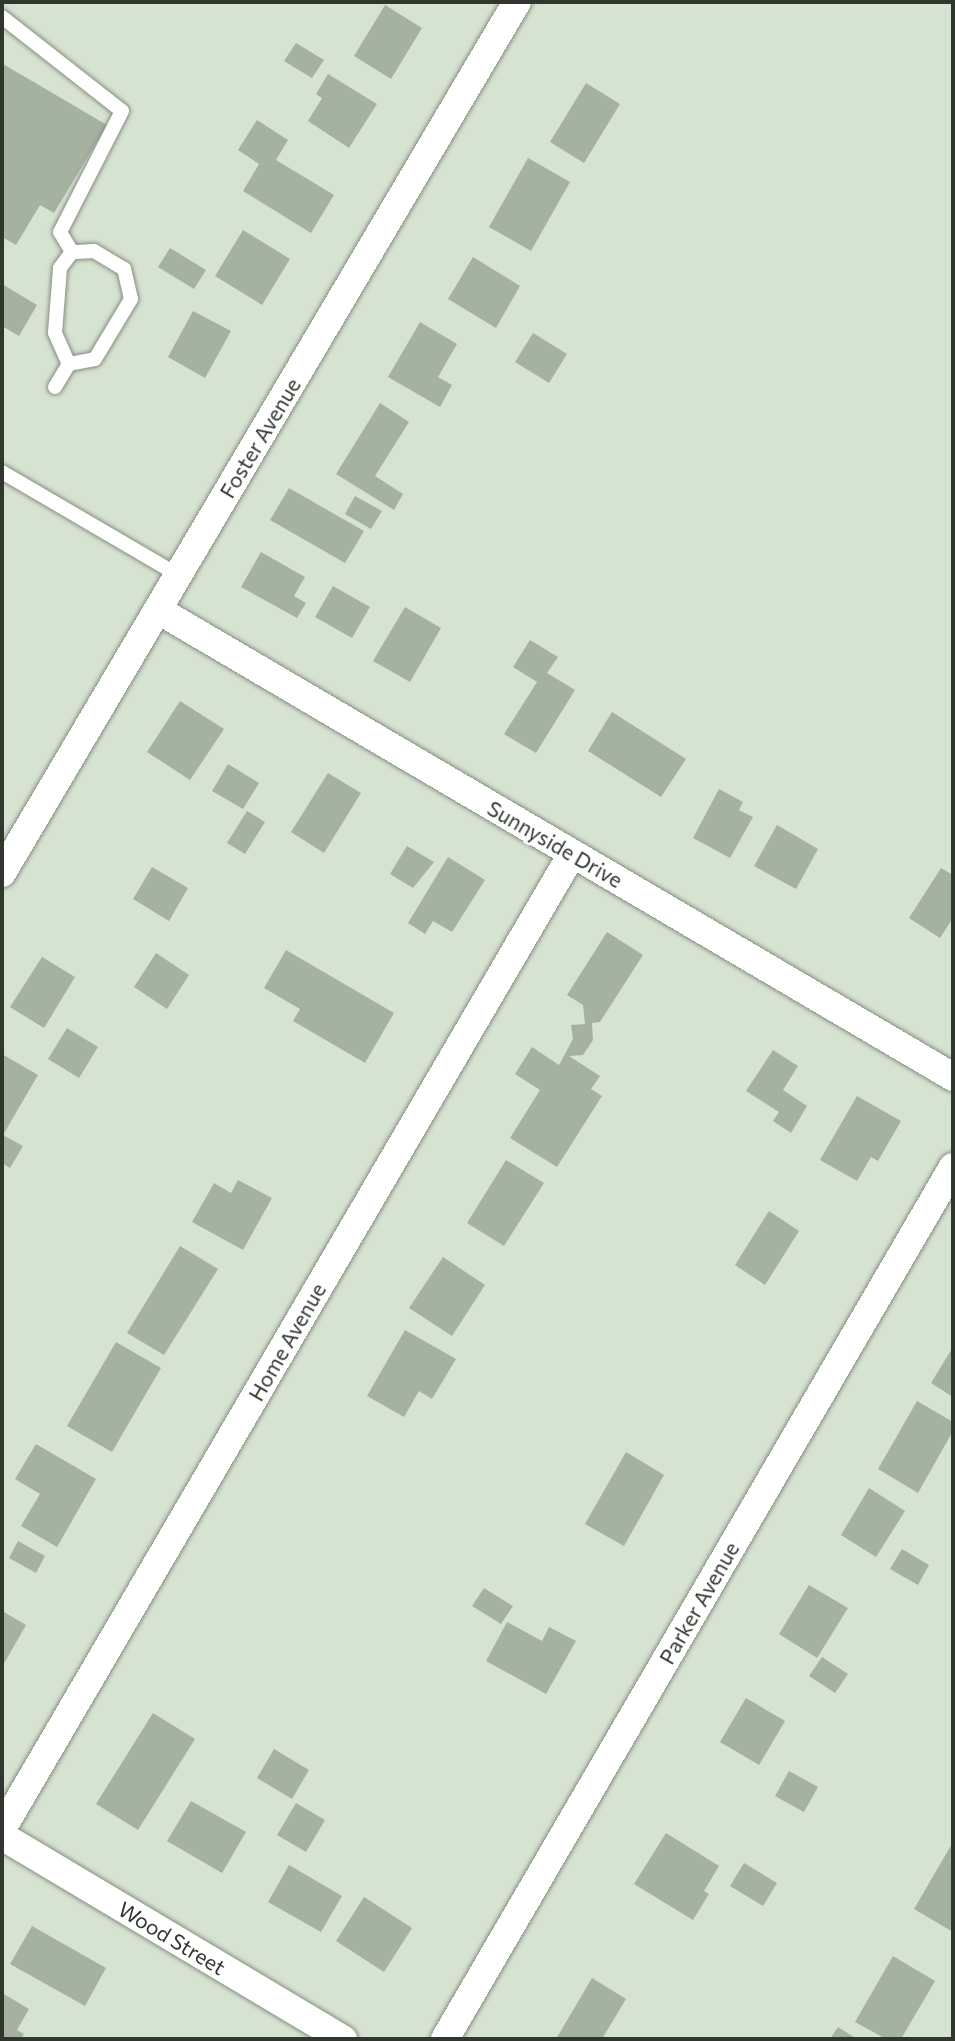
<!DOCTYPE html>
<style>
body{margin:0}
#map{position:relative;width:955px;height:2041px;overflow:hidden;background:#d7e3d2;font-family:Commissioner,sans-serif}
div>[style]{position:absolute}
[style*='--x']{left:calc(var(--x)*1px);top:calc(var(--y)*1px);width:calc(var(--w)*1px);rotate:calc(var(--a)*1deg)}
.building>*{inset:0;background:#a5b1a1}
.roads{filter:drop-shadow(0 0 2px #848f7f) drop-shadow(0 0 2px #848f7f)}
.service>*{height:14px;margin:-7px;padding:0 7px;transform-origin:7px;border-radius:7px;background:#fff}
.minor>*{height:28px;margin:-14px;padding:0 14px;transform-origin:14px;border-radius:14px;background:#fff}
span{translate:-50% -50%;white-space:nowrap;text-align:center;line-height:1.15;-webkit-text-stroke:5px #fff;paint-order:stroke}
.street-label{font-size:21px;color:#31362f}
.frame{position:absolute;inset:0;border:4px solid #31362f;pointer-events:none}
</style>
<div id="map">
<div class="building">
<div style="clip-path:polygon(385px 5px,422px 28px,391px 79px,354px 56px)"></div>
<div style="clip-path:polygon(296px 43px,324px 60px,312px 78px,284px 61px)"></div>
<div style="clip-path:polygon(3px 64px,107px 125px,54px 213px,40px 205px,16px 245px,2px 237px)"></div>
<div style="clip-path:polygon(328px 74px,377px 104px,349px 148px,308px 121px,322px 98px,316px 94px)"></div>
<div style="clip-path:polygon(586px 83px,620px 104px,584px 163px,550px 142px)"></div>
<div style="clip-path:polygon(257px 120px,288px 140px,276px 160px,334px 195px,311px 233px,243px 191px,259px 164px,238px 150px)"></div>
<div style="clip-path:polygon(528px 158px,570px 182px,531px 251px,489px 227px)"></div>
<div style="clip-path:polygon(243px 230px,290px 259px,262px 305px,215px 276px)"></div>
<div style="clip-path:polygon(170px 248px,206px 270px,194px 289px,158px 267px)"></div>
<div style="clip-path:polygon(473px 257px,520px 286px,496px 328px,448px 299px)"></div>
<div style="clip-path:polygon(2px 284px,37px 305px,19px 336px,2px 326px)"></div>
<div style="clip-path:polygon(193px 311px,231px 331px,205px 378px,168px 357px)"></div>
<div style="clip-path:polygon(420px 322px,457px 344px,438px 377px,452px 385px,440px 407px,388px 377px)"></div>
<div style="clip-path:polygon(533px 333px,567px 354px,549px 383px,515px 362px)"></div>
<div style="clip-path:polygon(380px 403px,409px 422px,375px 476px,403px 494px,394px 510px,336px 474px)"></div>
<div style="clip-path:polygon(289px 488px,364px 531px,345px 563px,270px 520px)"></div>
<div style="clip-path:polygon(355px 496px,382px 511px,371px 529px,345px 514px)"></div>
<div style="clip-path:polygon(261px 552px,305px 577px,294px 596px,306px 603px,297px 618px,241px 587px)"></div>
<div style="clip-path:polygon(333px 586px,370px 607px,352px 638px,315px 617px)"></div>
<div style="clip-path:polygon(405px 607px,441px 628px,410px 682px,373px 661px)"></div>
<div style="clip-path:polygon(530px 640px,558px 657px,547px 673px,575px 690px,536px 753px,504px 734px,537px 682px,513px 667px)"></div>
<div style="clip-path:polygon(180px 701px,224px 729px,190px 780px,147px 752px)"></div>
<div style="clip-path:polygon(612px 712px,686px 759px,661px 797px,588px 751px)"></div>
<div style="clip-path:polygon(228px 764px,259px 783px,243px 809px,212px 791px)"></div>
<div style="clip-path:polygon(328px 773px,361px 793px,324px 853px,291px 832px)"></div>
<div style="clip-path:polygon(719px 789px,743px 802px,739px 810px,753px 817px,730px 858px,693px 838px)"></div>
<div style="clip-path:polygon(247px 811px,265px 822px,245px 854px,227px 843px)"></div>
<div style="clip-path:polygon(777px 825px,818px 849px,796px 889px,754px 866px)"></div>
<div style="clip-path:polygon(407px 846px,434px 862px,413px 888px,390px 874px)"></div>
<div style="clip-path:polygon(448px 857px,485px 880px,452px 932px,433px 921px,425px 934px,408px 923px)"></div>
<div style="clip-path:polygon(152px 867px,188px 888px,169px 921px,133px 899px)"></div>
<div style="clip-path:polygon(941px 868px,953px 875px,953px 918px,940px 938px,909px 918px)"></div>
<div style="clip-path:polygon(607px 932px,643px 955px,600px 1022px,592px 1023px,593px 1040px,583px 1055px,569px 1056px,600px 1076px,591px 1089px,602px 1096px,557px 1167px,510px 1138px,540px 1090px,515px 1074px,532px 1047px,559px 1065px,573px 1039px,571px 1025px,585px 1024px,583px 1005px,567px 995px)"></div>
<div style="clip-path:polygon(286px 950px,394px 1013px,365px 1063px,293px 1021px,300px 1009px,264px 988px)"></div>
<div style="clip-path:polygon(156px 953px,189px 975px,167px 1009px,134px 987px)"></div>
<div style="clip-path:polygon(42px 957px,75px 977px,44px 1028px,10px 1007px)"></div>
<div style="clip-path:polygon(67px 1028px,98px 1047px,79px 1078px,48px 1059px)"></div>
<div style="clip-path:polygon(773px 1050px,798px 1066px,783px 1090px,807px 1106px,791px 1133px,773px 1121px,779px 1112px,746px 1091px)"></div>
<div style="clip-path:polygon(2px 1054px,38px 1075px,3px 1135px,23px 1146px,10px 1168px,2px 1163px)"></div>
<div style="clip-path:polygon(857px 1096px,901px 1121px,878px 1161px,871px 1157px,857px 1181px,820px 1160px)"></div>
<div style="clip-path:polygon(506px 1160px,544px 1183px,504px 1246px,467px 1223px)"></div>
<div style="clip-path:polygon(238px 1180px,272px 1198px,243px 1250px,192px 1222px,214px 1183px,231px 1193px)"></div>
<div style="clip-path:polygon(769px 1211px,799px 1231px,765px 1285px,735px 1265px)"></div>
<div style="clip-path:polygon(180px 1246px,218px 1269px,164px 1355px,127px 1333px)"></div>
<div style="clip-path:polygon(443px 1257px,485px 1285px,452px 1336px,409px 1308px)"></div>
<div style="clip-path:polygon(405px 1330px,456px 1359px,432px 1399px,419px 1391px,404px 1417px,367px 1396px)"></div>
<div style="clip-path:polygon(116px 1342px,161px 1368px,112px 1452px,67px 1426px)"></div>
<div style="clip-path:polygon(953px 1347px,953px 1397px,931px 1383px)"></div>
<div style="clip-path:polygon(917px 1401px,953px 1422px,953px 1431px,918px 1493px,878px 1469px)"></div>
<div style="clip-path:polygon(36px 1444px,96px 1479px,57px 1547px,21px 1526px,40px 1494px,15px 1479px)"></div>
<div style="clip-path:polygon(626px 1452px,664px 1475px,624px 1546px,585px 1524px)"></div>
<div style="clip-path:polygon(869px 1488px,905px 1511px,876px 1557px,841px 1535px)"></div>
<div style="clip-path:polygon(18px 1541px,45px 1556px,36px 1573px,9px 1558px)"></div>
<div style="clip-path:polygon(902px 1549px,929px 1565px,918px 1585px,890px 1569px)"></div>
<div style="clip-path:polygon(809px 1585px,848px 1608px,817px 1658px,779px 1634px)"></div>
<div style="clip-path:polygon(484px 1588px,513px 1606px,501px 1624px,472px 1606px)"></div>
<div style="clip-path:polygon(2px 1611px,26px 1625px,2px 1667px)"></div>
<div style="clip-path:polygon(507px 1622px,542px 1641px,549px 1627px,576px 1641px,546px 1694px,486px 1661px)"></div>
<div style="clip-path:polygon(822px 1657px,848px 1674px,835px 1693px,809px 1676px)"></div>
<div style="clip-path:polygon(746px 1698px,785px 1721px,759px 1765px,720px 1742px)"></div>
<div style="clip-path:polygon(153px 1713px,195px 1739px,138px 1830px,96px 1804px)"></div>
<div style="clip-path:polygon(274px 1749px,309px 1770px,292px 1799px,257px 1778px)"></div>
<div style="clip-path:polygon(789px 1771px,818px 1787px,804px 1812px,775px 1796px)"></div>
<div style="clip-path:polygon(191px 1801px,246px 1832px,222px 1873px,167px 1841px)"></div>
<div style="clip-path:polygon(296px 1803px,325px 1820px,306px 1852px,277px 1835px)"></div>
<div style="clip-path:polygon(666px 1833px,719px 1866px,704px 1891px,709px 1894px,693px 1920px,634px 1884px)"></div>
<div style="clip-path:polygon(953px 1842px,953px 1932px,914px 1909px)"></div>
<div style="clip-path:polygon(744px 1863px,777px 1883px,763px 1906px,730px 1886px)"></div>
<div style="clip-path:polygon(289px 1865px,342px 1896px,321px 1932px,268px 1902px)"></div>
<div style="clip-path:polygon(364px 1897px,412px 1928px,384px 1972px,336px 1941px)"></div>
<div style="clip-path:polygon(32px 1926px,106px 1968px,85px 2006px,10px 1964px)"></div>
<div style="clip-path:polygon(893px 1956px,935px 1981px,901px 2039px,886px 2039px,855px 2022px)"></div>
<div style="clip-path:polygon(592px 1978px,626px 1999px,602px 2039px,556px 2039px)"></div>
<div style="clip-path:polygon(2px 1993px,29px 2009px,17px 2030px,24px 2034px,21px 2039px,2px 2039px)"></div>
<div style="clip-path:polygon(838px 2027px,857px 2039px,830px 2039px)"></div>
</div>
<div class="roads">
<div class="service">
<div style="--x:2;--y:17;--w:152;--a:38.1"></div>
<div style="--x:122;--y:111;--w:136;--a:117.1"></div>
<div style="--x:60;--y:232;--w:23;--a:59"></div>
<div style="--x:55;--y:387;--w:27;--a:-59"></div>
<div style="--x:69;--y:364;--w:26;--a:-11"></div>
<div style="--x:95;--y:359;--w:70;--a:-59"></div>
<div style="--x:131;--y:299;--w:31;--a:-103"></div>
<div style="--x:124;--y:269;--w:35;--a:-149"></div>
<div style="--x:94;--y:251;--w:22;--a:177"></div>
<div style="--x:72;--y:252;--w:20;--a:127"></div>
<div style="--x:60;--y:268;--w:65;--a:94.4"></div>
<div style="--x:55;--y:333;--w:34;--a:66"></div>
<div style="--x:2;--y:472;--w:204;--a:30.3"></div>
</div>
<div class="minor">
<div style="--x:158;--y:610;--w:922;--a:30.43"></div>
<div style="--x:2;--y:873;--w:1012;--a:-59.41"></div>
<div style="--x:2;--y:1829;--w:1129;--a:-59.69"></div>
<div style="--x:2;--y:1836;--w:397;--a:30.8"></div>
<div style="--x:445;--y:2039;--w:1009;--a:-59.78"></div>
</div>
</div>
<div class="street-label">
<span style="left:260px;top:438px;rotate:-59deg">Foster Avenue</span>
<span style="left:555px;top:844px;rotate:30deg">Sunnyside Drive</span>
<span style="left:287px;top:1342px;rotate:-60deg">Home Avenue</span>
<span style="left:699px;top:1603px;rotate:-60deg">Parker Avenue</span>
<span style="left:172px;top:1938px;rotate:31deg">Wood Street</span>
</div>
<div class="frame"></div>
</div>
